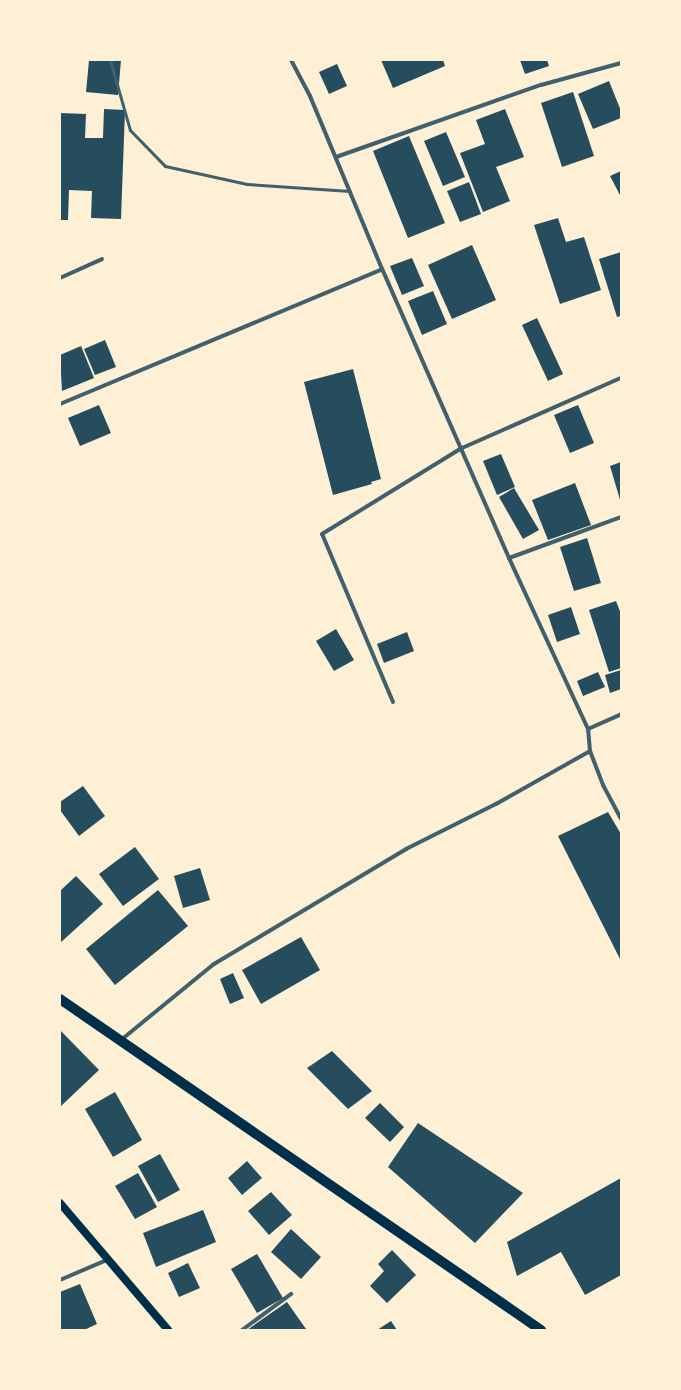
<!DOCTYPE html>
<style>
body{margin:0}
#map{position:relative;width:681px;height:1390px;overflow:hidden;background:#fdf0d5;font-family:"Golos Text",sans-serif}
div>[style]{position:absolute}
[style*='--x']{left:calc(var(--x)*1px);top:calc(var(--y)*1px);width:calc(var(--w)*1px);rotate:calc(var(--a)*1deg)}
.building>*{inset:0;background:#264d5e}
.service>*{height:3px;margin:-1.5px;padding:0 1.5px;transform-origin:1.5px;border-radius:1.5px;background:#3f606c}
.minor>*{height:4px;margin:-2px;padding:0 2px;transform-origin:2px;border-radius:2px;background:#3f606c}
.secondary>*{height:8px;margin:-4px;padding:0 4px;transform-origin:4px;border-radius:4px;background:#003049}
.primary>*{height:10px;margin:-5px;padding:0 5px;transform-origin:5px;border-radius:5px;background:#003049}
span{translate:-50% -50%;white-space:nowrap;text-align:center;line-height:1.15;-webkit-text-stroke:3px #fdf0d5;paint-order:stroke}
.frame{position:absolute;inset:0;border:61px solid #fdf0d5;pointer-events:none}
</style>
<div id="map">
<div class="building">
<div style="clip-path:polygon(89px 60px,121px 60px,118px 95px,86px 92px)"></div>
<div style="clip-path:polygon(381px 60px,443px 60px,445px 66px,393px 88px)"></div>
<div style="clip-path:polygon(520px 60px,547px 60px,549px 66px,525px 74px)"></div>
<div style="clip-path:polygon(337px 64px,347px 86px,329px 94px,319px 72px)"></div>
<div style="clip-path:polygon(609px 81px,621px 111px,621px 118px,593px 129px,578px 94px)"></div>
<div style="clip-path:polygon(573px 92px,594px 156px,562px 167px,541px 103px)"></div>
<div style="clip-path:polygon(104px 109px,125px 110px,121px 219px,91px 218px,92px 191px,69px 190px,68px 220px,60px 220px,60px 113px,86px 114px,85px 138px,103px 138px)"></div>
<div style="clip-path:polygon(505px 109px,524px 157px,496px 167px,510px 201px,483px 212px,460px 153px,485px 144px,476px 120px)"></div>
<div style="clip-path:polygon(446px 132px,465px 177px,443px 186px,424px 141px)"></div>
<div style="clip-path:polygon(409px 136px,445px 223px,408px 238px,373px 151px)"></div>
<div style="clip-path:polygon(621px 171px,621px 197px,610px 176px)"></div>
<div style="clip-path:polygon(469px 182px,481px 214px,460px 222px,447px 191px)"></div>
<div style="clip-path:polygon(558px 218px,566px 242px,584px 237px,601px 290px,560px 304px,534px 225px)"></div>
<div style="clip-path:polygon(472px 245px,496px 300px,452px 319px,428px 265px)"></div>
<div style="clip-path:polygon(621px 252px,621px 316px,617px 317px,599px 259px)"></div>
<div style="clip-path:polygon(412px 258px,424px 286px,402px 295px,390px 266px)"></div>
<div style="clip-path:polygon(433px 291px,447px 324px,422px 335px,408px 301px)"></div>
<div style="clip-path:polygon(537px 318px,563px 374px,548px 381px,522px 325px)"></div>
<div style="clip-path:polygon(105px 340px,116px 367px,95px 375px,84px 349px)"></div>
<div style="clip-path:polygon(81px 346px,94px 378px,62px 391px,60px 355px)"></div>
<div style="clip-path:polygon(353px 369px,381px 479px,371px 482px,372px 484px,333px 495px,304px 382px)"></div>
<div style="clip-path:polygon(99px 405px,111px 433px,80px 446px,68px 418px)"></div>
<div style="clip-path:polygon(578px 405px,594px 443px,570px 453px,554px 415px)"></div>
<div style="clip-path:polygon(501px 454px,515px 487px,497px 495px,483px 461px)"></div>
<div style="clip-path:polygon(621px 462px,621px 503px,610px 466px)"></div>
<div style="clip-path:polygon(575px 483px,591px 525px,548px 540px,532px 500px)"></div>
<div style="clip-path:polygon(514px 488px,539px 530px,523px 539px,499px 497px)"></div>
<div style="clip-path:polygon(587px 538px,601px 583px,574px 591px,560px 547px)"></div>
<div style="clip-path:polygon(616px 601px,621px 614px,621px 668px,609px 672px,589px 610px)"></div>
<div style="clip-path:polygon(571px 607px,580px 634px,557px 642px,548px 615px)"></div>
<div style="clip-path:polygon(336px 629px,354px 660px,334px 671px,316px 641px)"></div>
<div style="clip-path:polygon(407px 632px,414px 651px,384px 663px,377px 644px)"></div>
<div style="clip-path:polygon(621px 670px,621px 689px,610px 693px,605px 675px)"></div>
<div style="clip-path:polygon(598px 672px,605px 687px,583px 696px,577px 681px)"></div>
<div style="clip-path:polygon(83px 786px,105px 816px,79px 836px,60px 810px,60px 802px)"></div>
<div style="clip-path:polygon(608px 812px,621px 834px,621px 961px,558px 836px)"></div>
<div style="clip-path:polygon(135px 847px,159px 879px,123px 906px,99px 874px)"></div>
<div style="clip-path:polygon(200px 868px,210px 900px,183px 908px,174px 876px)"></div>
<div style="clip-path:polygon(76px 876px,103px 904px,60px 943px,60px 891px)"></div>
<div style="clip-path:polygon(158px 890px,188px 926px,115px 985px,86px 949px)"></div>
<div style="clip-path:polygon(301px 937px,320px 970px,261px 1004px,242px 970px)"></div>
<div style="clip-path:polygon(233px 973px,244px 998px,230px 1004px,220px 979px)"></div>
<div style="clip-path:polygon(60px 1030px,99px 1070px,60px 1107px)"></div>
<div style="clip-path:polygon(332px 1051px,372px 1091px,348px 1109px,307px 1068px)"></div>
<div style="clip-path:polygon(115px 1092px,142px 1140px,113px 1157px,85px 1109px)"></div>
<div style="clip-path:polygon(380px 1103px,404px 1127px,390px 1142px,365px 1118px)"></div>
<div style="clip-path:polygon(418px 1123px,523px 1193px,475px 1243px,388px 1167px)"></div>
<div style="clip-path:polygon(160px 1154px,180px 1190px,158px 1202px,138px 1166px)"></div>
<div style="clip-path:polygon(247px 1161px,262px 1178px,242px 1195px,228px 1178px)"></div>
<div style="clip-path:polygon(138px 1173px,157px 1207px,135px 1219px,115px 1186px)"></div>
<div style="clip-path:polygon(621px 1178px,621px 1275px,585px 1295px,561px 1252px,517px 1276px,507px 1242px)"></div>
<div style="clip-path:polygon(271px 1192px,292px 1215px,269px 1235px,248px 1211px)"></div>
<div style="clip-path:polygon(203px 1210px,216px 1242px,156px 1267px,143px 1233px)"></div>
<div style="clip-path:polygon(291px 1229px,321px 1257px,301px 1279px,271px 1252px)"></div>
<div style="clip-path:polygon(392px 1250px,416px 1275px,387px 1303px,370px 1286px,384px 1271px,378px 1264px)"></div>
<div style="clip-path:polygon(257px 1254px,283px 1298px,257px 1313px,231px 1269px)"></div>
<div style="clip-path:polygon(188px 1263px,200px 1288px,179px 1297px,168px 1273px)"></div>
<div style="clip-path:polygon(80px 1284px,97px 1324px,84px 1330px,60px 1330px,60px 1292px)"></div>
<div style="clip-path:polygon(287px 1302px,306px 1329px,247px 1330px)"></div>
<div style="clip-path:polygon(391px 1321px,397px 1330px,377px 1330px)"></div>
</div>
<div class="service">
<div style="--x:110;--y:60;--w:73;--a:74.1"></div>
<div style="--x:130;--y:130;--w:50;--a:45.8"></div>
<div style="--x:165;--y:166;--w:84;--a:12.4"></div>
<div style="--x:247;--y:184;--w:103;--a:3.9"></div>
</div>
<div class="minor">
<div style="--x:336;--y:157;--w:217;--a:-19.4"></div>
<div style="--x:541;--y:85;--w:83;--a:-15.4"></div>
<div style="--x:60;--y:278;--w:46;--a:-24.3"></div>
<div style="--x:60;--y:404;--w:349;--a:-22.7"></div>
<div style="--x:509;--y:558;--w:119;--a:-20.1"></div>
<div style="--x:393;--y:702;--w:182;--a:-112.9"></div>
<div style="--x:322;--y:534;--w:164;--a:-31.6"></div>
<div style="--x:462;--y:448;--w:174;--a:-23.8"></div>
<div style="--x:588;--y:729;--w:36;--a:-24"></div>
<div style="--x:590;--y:751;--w:36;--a:69"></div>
<div style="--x:603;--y:785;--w:38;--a:62"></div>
<div style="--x:121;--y:1040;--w:120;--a:-39.3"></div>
<div style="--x:214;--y:964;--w:224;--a:-30.9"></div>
<div style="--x:406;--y:849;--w:101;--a:-26.6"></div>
<div style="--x:496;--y:804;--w:108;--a:-29.4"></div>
<div style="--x:590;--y:751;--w:22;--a:-95"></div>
<div style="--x:588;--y:729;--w:188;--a:-114.8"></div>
<div style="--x:509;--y:558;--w:316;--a:-113.7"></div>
<div style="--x:382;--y:269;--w:187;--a:-112.6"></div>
<div style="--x:310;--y:96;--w:41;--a:-117.8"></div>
<div style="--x:60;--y:1280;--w:53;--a:-23.2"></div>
<div style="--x:242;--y:1330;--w:61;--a:-36.3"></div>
</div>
<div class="secondary">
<div style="--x:60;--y:1203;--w:167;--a:49.6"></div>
</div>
<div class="primary">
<div style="--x:60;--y:999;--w:584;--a:34.53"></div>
</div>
<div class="frame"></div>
</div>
